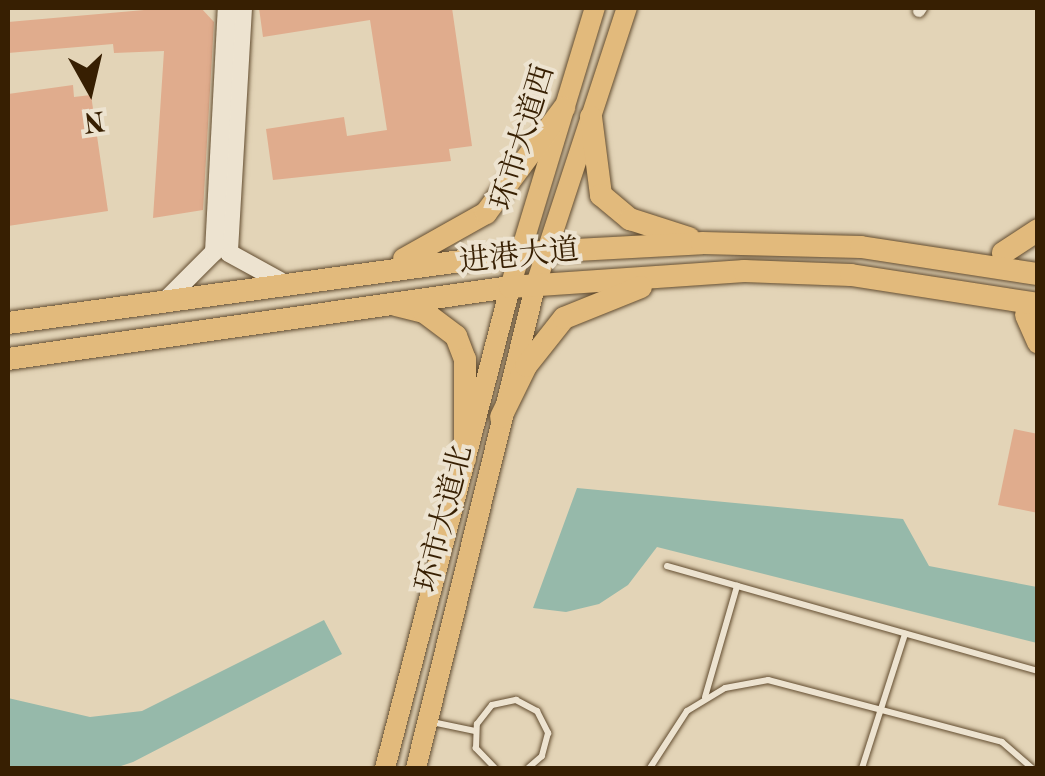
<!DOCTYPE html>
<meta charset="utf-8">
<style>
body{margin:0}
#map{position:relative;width:1045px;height:776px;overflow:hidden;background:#e3d4b7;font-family:"Old Standard TT","Noto Serif SC",serif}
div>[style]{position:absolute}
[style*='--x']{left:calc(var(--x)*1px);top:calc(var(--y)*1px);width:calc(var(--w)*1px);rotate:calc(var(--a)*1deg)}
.water>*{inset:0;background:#96b9aa}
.building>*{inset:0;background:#e0ac8d}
.roads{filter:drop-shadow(0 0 2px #624c2f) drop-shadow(0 0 2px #624c2f)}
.lane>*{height:6px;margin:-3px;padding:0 3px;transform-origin:3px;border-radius:3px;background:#ede3d0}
.street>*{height:12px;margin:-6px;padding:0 6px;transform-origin:6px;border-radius:6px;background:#ede3d0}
.secondary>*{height:18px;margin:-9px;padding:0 9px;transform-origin:9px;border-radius:9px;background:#ede3d0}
.primary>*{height:20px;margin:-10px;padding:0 10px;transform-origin:10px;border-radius:10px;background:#e2ba7c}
.highway>*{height:22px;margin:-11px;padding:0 11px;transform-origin:11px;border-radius:11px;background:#e2ba7c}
span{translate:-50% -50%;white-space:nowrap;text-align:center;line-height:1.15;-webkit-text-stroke:8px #ede3d0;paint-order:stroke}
.street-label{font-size:30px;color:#371f02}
.frame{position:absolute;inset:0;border:10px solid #371f02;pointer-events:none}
.north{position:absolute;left:40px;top:40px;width:100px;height:100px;-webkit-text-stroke:8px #ede3d0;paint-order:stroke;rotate:172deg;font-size:28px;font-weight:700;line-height:40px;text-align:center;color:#371f02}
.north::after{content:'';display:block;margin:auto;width:35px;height:45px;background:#371f02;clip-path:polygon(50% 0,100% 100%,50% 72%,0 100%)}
</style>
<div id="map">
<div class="water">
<div style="clip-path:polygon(577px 488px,903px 519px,929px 566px,1037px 587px,1037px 643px,657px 547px,628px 585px,599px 604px,566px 612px,533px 608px)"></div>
<div style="clip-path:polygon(324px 620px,342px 654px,133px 762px,115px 768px,8px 768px,8px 698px,90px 717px,142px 711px)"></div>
</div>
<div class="building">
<div style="clip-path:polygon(167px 8px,201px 8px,214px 22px,203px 210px,153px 218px,164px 51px,114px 53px,113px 44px,8px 53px,8px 22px)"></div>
<div style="clip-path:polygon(259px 8px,452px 8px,472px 146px,449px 149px,451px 161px,273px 180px,266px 129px,344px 117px,347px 136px,387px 130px,370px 20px,263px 37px)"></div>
<div style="clip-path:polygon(73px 85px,74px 97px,91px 95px,108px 211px,8px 226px,8px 94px)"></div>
<div style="clip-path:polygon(1014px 429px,1038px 434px,1038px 513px,998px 505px)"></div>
</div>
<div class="roads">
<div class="lane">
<div style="--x:667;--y:566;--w:386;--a:15.8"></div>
<div style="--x:705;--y:697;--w:116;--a:-73.9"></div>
<div style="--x:432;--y:722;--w:44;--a:11.8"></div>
<div style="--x:495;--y:768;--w:28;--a:-134"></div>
<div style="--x:476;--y:748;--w:24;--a:-88"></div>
<div style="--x:477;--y:724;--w:24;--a:-52"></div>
<div style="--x:492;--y:705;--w:25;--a:-12"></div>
<div style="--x:516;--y:700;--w:24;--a:28"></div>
<div style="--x:537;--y:711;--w:25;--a:63"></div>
<div style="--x:548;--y:733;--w:24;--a:105"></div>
<div style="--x:542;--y:756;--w:18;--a:139"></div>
<div style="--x:650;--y:768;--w:68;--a:-57"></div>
<div style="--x:687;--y:711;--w:44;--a:-31.2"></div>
<div style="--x:725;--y:688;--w:44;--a:-10.5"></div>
<div style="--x:768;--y:680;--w:242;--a:14.8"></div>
<div style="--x:1002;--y:742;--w:40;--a:41"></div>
<div style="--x:862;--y:768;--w:141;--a:-72.2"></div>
</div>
<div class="street">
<div style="--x:919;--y:11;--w:4;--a:-56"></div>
</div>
<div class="secondary">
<div style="--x:243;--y:8;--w:245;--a:93.3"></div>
<div style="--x:229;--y:253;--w:58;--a:28.8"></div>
<div style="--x:168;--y:298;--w:65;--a:-45"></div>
<div style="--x:214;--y:252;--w:244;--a:-87"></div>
</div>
<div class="primary">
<div style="--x:385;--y:768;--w:497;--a:-75.4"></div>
<div style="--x:510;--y:287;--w:292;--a:-73.1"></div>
<div style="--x:416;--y:768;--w:499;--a:-76.1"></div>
<div style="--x:536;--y:284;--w:291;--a:-71.8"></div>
</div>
<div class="highway">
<div style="--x:591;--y:117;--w:79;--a:82.7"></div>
<div style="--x:601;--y:195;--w:38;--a:40"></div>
<div style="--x:630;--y:219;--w:62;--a:17.9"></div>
<div style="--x:1003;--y:253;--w:42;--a:-33.3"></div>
<div style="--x:404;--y:259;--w:94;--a:-29.3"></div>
<div style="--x:486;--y:213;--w:131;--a:-53.4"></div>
<div style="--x:396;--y:305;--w:29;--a:14"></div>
<div style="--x:424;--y:312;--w:40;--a:37"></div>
<div style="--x:456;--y:336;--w:25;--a:69"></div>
<div style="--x:465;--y:359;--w:100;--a:90"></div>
<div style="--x:1026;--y:315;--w:30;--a:66"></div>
<div style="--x:8;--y:323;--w:517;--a:-7.79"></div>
<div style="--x:520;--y:253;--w:182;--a:-3.1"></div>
<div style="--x:702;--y:243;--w:159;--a:1.4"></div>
<div style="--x:861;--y:247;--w:179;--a:8.7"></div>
<div style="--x:8;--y:359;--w:507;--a:-8.16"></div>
<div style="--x:510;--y:287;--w:235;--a:-3.9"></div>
<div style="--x:744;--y:271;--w:107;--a:2.1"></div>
<div style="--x:851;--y:275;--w:189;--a:8.8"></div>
<div style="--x:501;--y:417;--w:57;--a:-63.9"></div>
<div style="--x:526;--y:366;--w:61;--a:-51.6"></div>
<div style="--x:564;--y:318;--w:83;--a:-21.9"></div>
</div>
</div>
<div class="street-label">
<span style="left:524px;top:138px;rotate:-73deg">环市大道西</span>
<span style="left:519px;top:257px;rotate:-6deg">进港大道</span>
<span style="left:445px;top:519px;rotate:-76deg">环市大道北</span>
</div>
<div class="frame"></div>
<div class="north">N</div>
</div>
